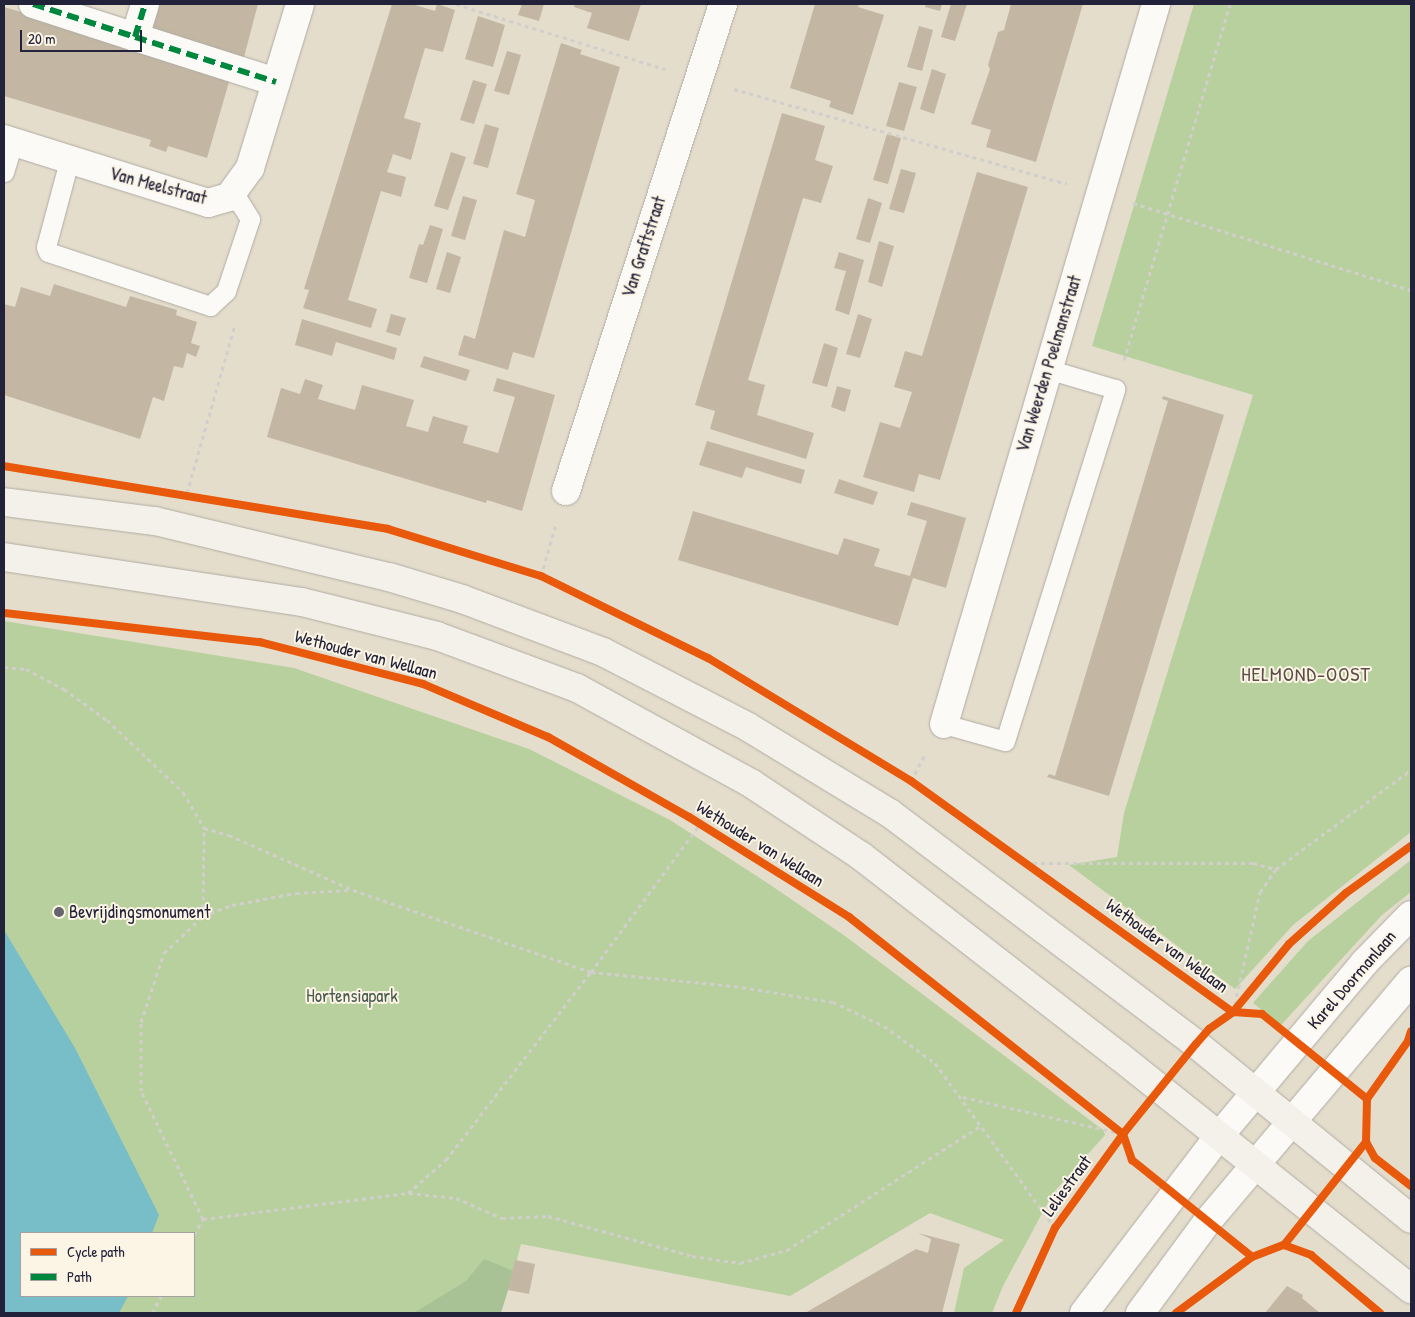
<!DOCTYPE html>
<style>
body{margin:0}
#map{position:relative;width:1415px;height:1317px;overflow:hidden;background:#e4ddcc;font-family:"Patrick Hand",sans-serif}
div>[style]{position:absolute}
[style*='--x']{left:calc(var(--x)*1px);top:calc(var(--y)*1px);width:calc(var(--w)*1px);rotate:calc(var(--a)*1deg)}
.green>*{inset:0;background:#b7d09d}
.forest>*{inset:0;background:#a8c295}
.water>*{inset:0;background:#78bec9}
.building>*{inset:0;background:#c3b7a4}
.path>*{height:3px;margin-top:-1.5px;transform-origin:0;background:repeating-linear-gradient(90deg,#d1cfcc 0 4px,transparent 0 8px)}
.roads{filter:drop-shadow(0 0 1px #b0aca3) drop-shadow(0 0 1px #b0aca3)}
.lane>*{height:19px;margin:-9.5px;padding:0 9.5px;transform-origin:9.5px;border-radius:9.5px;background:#fbfaf7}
.street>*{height:28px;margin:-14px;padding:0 14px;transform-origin:14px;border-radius:14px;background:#fbfaf7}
.secondary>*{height:28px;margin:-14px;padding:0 14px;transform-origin:14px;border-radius:14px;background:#f4f1ea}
.quiet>*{height:6px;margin-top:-3px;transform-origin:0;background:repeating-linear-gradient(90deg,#00873e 0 12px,transparent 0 18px)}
.cycleway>*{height:8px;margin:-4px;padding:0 4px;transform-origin:4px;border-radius:4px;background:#e8590c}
.dots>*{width:14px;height:14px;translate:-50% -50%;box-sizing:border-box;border:2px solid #fcf5e5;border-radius:50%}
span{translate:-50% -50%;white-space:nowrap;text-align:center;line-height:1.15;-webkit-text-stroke:4px #fcf5e5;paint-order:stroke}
.street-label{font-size:18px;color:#22223b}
.poi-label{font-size:18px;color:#22223b}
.left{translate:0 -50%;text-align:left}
.park-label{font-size:18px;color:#4a5b50}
.quarter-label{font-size:20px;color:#5c4d49;letter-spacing:1px}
.frame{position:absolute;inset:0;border:5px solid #22223b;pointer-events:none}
.legend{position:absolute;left:20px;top:1232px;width:175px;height:65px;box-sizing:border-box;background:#fcf5e5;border:1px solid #a5a1a1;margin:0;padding:6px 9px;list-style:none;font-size:15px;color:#22223b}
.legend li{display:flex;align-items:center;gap:10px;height:25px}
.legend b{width:25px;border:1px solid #a5a1a1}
.scale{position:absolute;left:20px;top:30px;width:122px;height:22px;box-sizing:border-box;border:2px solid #22223b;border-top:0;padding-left:6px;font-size:15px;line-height:18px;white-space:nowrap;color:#22223b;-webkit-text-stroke:4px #fcf5e5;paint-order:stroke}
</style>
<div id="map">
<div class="green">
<div style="clip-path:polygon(1194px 4px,1411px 4px,1411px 832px,1293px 925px,1235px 989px,1069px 865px,1117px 857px,1124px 813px,1253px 395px,1092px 346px)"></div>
<div style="clip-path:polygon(evenodd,4px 621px,294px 668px,529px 749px,670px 820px,766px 882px,845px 936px,1103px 1130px,1105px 1135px,1053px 1193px,1003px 1286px,992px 1313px,954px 1313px,964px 1268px,1004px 1240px,930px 1213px,790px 1296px,521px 1244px,514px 1271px,506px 1268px,491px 1313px,4px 1313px,4px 621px,21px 1233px,194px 1233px,194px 1296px,21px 1296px,21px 1233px)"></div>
<div style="clip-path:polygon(1411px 860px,1411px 892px,1382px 915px,1281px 1025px,1253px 1003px,1308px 941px)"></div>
</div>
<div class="forest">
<div style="clip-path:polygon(484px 1259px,514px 1271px,501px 1313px,414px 1313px,466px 1281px)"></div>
</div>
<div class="water">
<div style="clip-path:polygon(4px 930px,75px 1048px,159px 1215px,152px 1233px,21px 1233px,21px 1296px,128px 1296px,119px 1313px,4px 1313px)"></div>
</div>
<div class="building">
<div style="clip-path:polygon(153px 4px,258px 4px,243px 61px,144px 36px)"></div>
<div style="clip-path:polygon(392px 4px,412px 4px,435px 11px,437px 4px,455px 10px,443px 52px,425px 48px,404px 118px,421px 123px,411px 160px,393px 154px,387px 172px,406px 177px,401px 197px,381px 191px,348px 300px,377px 309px,371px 328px,303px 308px,309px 290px,304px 289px)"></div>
<div style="clip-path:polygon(522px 4px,544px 4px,539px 21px,518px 15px)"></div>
<div style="clip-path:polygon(575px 4px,641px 4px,629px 41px,587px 28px,592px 13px,574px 7px)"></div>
<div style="clip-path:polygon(815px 4px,859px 4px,858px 7px,884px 15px,853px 115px,829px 107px,831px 101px,790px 88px)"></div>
<div style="clip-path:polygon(926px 4px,942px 4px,940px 11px,925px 7px)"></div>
<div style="clip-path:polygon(951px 4px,967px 4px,955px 41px,941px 37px)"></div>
<div style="clip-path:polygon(1011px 4px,1083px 4px,1036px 162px,986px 147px,991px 130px,971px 124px,990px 69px,988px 65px,998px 32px,1004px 30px)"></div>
<div style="clip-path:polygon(4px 7px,231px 75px,207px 158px,168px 146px,166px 152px,149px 146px,151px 140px,4px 96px)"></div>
<div style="clip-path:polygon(478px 16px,505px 25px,493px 67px,465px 59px)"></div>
<div style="clip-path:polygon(919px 26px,933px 30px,922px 71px,907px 67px)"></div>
<div style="clip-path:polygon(561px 43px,582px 50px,580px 54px,620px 67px,534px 358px,513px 352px,508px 370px,458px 355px,464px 335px,475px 339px,504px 230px,525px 237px,535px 200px,516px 194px)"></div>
<div style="clip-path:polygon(507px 51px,521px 55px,509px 95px,494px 91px)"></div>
<div style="clip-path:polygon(932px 69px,946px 74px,934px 114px,920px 109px)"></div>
<div style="clip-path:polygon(473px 80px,487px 84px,474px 124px,460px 120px)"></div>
<div style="clip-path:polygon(899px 82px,917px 87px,904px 131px,886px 126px)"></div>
<div style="clip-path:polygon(782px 113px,825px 126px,815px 160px,833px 166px,821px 203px,803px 198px,748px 380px,765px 385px,757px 415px,814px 433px,806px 459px,710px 429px,715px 411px,695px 405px)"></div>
<div style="clip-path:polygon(485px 124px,499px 128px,488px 168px,473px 164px)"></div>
<div style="clip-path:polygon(887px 134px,901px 138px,888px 184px,873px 180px)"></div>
<div style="clip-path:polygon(451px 152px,466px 157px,448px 210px,434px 206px)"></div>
<div style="clip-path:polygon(901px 169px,916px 173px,904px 213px,889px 209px)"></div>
<div style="clip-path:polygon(977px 172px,1028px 187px,940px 480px,919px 474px,914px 492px,863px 477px,880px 422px,900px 428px,912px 392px,894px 387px,905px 351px,922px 356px)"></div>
<div style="clip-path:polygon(463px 196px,477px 200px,465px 240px,451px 236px)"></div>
<div style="clip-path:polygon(868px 198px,882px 203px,870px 243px,856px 239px)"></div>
<div style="clip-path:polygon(430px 225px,443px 229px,427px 283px,409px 278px,419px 244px,423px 245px)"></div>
<div style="clip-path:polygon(879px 241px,894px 246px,882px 287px,868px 282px)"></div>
<div style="clip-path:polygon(447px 252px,461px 257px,450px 293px,436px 289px)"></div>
<div style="clip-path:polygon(839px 252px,864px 260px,849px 315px,835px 310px,846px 271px,834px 268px)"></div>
<div style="clip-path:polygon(54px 284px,126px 307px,130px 296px,177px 310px,176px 315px,197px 322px,191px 343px,200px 346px,196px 357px,187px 353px,183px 368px,174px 366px,164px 401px,153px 397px,140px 439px,4px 395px,4px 304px,15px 307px,21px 287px,50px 296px)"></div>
<div style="clip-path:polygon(391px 314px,406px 318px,400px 336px,386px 332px)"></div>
<div style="clip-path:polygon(858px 314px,872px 319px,860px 358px,846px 354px)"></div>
<div style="clip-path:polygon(302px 319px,397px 348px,394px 360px,336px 342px,332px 356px,295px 345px)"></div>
<div style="clip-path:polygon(824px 343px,838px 348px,827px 387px,812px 383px)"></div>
<div style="clip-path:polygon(424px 356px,470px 370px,466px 381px,420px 367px)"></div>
<div style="clip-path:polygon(497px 378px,555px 395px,522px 511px,487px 500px,486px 503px,267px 437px,281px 388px,300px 394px,305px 379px,323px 385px,318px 399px,355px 410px,362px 385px,414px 400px,406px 426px,428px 432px,433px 416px,468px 426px,463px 443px,498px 453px,515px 397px,493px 391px)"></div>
<div style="clip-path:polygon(837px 386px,851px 390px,845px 412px,831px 407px)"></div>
<div style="clip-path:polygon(1163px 396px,1224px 415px,1109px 796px,1047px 777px,1049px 774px,1055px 776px,1083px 683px,1168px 401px,1162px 399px)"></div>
<div style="clip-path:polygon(707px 441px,805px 470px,801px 484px,746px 467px,742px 478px,699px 465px)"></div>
<div style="clip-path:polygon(839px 479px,878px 492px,873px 505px,834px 493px)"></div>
<div style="clip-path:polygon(911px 502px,966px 518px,946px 588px,913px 578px,898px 626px,678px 560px,693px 511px,838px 555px,844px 538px,880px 549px,874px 566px,910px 576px,927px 521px,907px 515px)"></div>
<div style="clip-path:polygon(918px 1233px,960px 1244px,942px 1313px,805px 1313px,916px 1249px,928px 1253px,931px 1239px)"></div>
<div style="clip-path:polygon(515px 1260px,535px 1264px,529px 1294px,508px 1290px)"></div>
<div style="clip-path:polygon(1287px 1286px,1303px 1295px,1302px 1298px,1320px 1313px,1265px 1313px)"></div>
</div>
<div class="path">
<div style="--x:456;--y:4;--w:219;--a:17.3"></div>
<div style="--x:734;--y:89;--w:346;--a:15.9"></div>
<div style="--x:1133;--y:203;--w:291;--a:17.4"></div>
<div style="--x:1124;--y:360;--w:371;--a:-73.4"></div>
<div style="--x:187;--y:493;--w:172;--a:-74.1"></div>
<div style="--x:541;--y:576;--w:54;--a:-73.9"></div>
<div style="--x:4;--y:667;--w:22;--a:5"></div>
<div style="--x:26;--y:669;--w:43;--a:27.8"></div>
<div style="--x:64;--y:689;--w:53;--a:35.8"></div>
<div style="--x:107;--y:720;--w:105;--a:43.5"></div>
<div style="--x:183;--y:792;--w:42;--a:59.7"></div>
<div style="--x:911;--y:781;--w:32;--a:-62"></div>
<div style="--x:1025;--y:863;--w:228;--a:0"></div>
<div style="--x:1253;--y:863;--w:24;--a:15"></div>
<div style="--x:203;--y:916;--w:31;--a:-21"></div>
<div style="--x:232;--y:905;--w:65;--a:-10.6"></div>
<div style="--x:296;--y:893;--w:55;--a:-3.1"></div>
<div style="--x:1233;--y:1012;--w:123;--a:-77.3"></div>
<div style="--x:1260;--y:892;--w:28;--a:-55"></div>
<div style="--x:1276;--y:869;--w:167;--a:-36.3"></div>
<div style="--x:963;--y:1097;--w:164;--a:13"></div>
<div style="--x:409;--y:1193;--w:47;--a:6.1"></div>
<div style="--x:456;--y:1198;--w:50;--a:23.5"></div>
<div style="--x:502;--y:1218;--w:46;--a:-2.5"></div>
<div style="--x:548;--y:1216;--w:149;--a:15.5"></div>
<div style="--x:692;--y:1256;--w:49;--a:8.3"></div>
<div style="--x:740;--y:1263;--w:49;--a:-15.5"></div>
<div style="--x:787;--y:1250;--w:232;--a:-32.7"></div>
<div style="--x:203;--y:1219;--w:142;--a:-115.8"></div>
<div style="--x:141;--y:1091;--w:69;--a:-90"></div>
<div style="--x:141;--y:1022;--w:73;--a:-71.6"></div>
<div style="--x:164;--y:953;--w:54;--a:-43.5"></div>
<div style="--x:203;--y:916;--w:88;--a:-89.3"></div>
<div style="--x:204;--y:828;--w:26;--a:16"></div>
<div style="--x:229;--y:835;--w:136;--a:23.9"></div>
<div style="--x:353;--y:890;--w:252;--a:19"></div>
<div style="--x:591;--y:972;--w:184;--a:-53.6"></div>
<div style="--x:194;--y:1235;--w:18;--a:-61"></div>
<div style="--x:203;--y:1219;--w:207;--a:-7.2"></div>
<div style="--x:408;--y:1193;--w:50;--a:-41"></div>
<div style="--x:446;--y:1160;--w:237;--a:-52.4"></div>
<div style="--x:591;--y:972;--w:144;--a:5.6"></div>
<div style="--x:734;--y:986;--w:100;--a:9.2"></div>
<div style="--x:833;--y:1002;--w:56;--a:25.2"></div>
<div style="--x:884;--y:1026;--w:63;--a:36"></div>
<div style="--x:935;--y:1063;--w:204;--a:54"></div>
<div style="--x:152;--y:1313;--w:19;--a:-62"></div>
</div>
<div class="roads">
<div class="lane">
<div style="--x:69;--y:161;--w:89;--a:105"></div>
<div style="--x:46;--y:247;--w:5;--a:68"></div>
<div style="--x:48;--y:252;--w:171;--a:18.4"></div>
<div style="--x:210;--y:306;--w:22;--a:-43"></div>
<div style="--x:226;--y:291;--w:76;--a:-71.6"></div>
<div style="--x:250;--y:219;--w:32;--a:-122"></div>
<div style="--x:4;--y:172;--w:31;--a:-73"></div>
<div style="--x:944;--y:724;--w:63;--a:15.6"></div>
<div style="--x:1005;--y:741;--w:369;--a:-72.6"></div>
<div style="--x:1115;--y:389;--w:71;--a:-163.6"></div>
</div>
<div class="street">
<div style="--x:33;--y:4;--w:107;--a:17.9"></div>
<div style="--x:135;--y:37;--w:34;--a:-73"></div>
<div style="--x:135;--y:37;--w:148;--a:17.7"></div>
<div style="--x:4;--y:139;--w:214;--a:17.4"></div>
<div style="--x:208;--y:203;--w:22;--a:-16"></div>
<div style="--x:229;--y:197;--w:36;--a:-54"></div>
<div style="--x:250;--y:168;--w:171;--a:-73"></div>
<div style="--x:566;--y:491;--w:512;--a:-72.13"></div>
<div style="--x:944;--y:724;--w:751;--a:-73.59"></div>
<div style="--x:1084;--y:1313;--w:223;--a:-52.7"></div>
<div style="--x:1219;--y:1136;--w:226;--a:-50"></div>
<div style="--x:1364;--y:963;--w:67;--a:-45.6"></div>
<div style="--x:1140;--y:1313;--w:113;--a:-53.6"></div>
<div style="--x:1207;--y:1222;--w:316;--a:-49.8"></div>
</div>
<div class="secondary">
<div style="--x:4;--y:502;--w:152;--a:7.2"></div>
<div style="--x:155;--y:521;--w:241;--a:13.5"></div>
<div style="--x:389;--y:577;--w:76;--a:16.8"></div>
<div style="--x:462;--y:599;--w:151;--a:20.6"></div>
<div style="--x:603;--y:652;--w:163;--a:27.3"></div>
<div style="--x:748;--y:727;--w:167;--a:31.3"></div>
<div style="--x:891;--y:814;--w:382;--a:37"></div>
<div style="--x:1196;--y:1044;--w:277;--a:39.1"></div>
<div style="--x:4;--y:557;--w:301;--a:8.6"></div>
<div style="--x:302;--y:602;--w:139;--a:14.1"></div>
<div style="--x:437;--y:636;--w:149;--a:20.4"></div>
<div style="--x:577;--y:688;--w:200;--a:28.7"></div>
<div style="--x:752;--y:784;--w:131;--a:33.4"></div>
<div style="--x:861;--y:856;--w:326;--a:37.8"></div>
<div style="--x:1119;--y:1056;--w:374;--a:38.6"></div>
</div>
</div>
<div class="quiet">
<div style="--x:33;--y:4;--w:107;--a:17.9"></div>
<div style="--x:135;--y:37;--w:34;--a:-73"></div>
<div style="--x:135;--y:37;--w:148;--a:17.7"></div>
</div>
<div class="cycleway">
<div style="--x:4;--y:466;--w:389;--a:9.3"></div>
<div style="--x:388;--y:529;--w:160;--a:17.1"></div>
<div style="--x:541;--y:576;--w:186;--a:26.2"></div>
<div style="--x:708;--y:658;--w:237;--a:31.2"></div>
<div style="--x:911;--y:781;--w:396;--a:35.7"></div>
<div style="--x:1233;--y:1012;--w:29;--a:4"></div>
<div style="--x:1262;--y:1014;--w:135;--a:39"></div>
<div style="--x:1367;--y:1099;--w:43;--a:91.3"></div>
<div style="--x:1366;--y:1142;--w:18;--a:61"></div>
<div style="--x:1375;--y:1158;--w:46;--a:37.9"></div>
<div style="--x:4;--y:613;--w:258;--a:6.5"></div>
<div style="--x:260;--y:642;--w:168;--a:14.4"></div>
<div style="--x:423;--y:684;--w:136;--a:23"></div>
<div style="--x:548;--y:737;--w:162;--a:29.6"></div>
<div style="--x:689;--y:817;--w:189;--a:32"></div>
<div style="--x:849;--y:917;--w:350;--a:38.4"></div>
<div style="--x:1123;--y:1134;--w:28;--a:71"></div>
<div style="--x:1132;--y:1160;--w:154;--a:38.9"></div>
<div style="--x:1252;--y:1257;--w:34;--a:-21"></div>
<div style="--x:1284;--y:1245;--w:29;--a:20"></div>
<div style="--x:1311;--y:1255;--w:90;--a:40"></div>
<div style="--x:1367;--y:1099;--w:71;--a:-54.7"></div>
<div style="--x:1408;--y:1041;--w:10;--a:-73"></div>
<div style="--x:1284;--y:1245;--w:132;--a:-51.5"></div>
<div style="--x:1016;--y:1313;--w:94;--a:-65.4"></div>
<div style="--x:1055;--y:1228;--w:116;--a:-54.1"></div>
<div style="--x:1123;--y:1134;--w:116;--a:-51"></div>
<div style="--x:1196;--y:1044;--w:20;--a:-49"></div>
<div style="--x:1209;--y:1029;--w:29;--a:-35"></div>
<div style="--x:1233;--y:1012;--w:88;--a:-50.5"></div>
<div style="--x:1289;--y:944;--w:76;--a:-41.8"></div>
<div style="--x:1346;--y:893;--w:80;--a:-35.9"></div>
<div style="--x:1176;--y:1313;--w:94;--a:-36.4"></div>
</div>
<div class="dots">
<div style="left:59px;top:912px;background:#66636e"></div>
</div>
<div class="street-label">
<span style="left:158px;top:186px;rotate:15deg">Van Meelstraat</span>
<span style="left:644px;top:247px;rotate:-72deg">Van Graftstraat</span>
<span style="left:1049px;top:364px;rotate:-73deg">Van Weerden Poelmanstraat</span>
<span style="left:366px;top:655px;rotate:15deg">Wethouder van Wellaan</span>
<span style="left:760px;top:844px;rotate:32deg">Wethouder van Wellaan</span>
<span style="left:1167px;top:946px;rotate:36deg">Wethouder van Wellaan</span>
<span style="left:1352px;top:980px;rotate:-49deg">Karel Doormanlaan</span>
<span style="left:1067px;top:1186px;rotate:-54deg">Leliestraat</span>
</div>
<div class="poi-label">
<span class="left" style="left:69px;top:912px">Bevrijdingsmonument</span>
</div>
<div class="park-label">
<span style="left:352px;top:996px">Hortensiapark</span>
</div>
<div class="quarter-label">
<span style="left:1306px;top:673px">HELMOND-OOST</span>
</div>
<div class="frame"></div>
<ul class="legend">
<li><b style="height:6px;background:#e8590c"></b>Cycle path</li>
<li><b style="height:6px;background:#00873e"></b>Path</li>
</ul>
<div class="scale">20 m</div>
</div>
